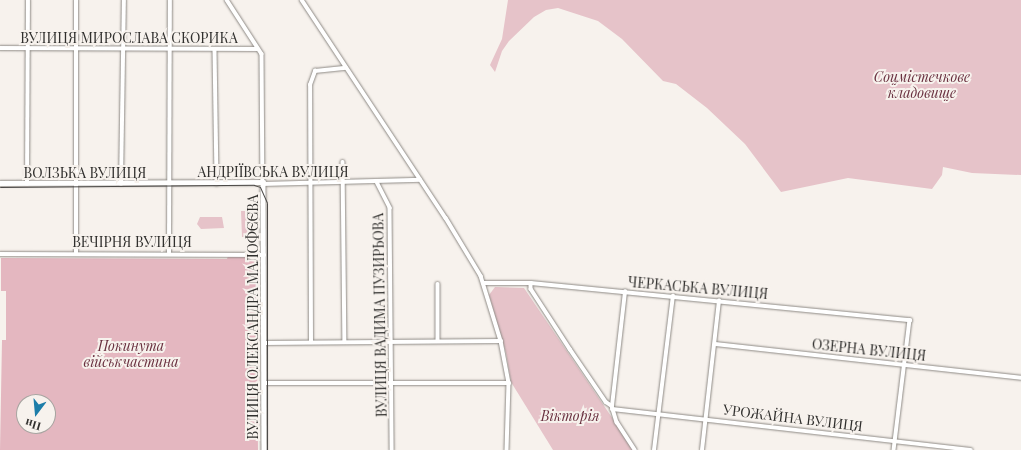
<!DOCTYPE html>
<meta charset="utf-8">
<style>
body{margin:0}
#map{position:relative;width:1021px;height:450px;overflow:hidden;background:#f7f2ed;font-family:"Playfair Display",serif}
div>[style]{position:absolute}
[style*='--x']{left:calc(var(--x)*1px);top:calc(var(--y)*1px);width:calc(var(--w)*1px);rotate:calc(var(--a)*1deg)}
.green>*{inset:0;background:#e6c3c9}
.forest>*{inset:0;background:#e4b7c0}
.roads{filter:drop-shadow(0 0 1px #8e8a85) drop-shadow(0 0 1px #8e8a85)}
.minor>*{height:3.5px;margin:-1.75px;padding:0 1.75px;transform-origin:1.75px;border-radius:1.75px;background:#fff}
.tertiary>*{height:4.5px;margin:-2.25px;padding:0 2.25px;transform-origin:2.25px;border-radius:2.25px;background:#fff}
.tram>*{height:1px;margin:-0.5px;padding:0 0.5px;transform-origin:0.5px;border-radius:0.5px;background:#4c4a48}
span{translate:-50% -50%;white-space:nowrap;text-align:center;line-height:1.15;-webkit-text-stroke:4px #f7f2ed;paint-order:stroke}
.street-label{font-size:14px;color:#302f2d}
.park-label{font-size:14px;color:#6a3140;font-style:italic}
.north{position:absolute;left:16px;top:394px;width:40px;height:40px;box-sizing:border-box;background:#f7f2ed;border:1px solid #a7a4a0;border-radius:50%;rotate:196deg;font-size:11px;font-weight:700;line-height:16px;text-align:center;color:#302f2d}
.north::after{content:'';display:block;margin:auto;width:14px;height:18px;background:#1d7da9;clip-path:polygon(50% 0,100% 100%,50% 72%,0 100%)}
</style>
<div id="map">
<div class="green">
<div style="clip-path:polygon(508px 0,1021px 0,1021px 175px,972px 173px,943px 167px,942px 175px,932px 189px,848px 178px,781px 192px,745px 144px,707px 108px,676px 84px,663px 81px,622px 39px,598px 21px,558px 8px,546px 10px,534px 17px,509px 41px,502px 51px,495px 72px,490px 65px,502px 39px)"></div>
<div style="clip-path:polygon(241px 211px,254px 211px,255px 237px,242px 237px)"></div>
<div style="clip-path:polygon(200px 217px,222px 217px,224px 228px,201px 229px,197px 224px)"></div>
<div style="clip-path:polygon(495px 287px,524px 288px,634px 450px,553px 450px,511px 382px,506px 353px,489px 295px)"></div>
</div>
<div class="forest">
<div style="clip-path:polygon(evenodd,228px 256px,254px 256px,256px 260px,258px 450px,0 450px,2px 340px,6px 340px,6px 291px,1px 291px,1px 258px,227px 259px,228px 256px,24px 402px,48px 402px,48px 426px,24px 426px,24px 402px)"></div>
</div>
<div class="roads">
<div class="minor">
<div style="--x:227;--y:0;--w:64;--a:57.1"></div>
<div style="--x:262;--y:54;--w:128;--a:89.6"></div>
<div style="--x:302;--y:0;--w:261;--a:56.6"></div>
<div style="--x:446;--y:218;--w:68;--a:58.9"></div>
<div style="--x:481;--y:276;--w:68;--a:72.9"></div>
<div style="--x:501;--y:341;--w:43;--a:79.2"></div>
<div style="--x:509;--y:383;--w:67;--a:91.7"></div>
<div style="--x:0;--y:48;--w:257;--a:0.2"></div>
<div style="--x:215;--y:51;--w:133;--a:89.1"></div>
<div style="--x:343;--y:162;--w:179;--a:89.4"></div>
<div style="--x:377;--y:182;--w:29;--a:63"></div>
<div style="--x:390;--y:208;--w:242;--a:89.5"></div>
<div style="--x:27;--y:184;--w:184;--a:-89.7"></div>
<div style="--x:121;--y:184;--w:184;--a:-89.1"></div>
<div style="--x:264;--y:184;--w:156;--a:-1.5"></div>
<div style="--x:76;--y:253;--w:253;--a:-90"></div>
<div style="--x:169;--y:253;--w:253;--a:-89.8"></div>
<div style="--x:0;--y:254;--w:264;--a:0.2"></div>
<div style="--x:484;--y:283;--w:47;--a:0"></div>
<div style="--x:531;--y:283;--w:381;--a:5.6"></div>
<div style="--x:910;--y:320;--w:131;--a:97"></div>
<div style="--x:531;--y:283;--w:6;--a:90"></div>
<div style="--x:531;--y:289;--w:72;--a:57"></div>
<div style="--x:570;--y:349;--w:64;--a:55.8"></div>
<div style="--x:606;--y:402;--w:7;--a:34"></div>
<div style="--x:612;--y:406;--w:17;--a:73"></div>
<div style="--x:617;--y:422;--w:33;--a:57"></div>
<div style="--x:438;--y:284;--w:56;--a:90"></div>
<div style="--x:311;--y:341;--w:256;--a:-90.2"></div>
<div style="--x:310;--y:85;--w:15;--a:-70"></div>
<div style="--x:315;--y:71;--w:31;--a:-6"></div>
<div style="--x:264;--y:343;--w:237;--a:-0.5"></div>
<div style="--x:715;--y:344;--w:308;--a:6.3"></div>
<div style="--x:266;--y:383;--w:243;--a:0"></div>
<div style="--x:612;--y:406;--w:115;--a:-83.5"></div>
<div style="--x:612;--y:409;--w:361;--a:6.5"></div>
<div style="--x:654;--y:450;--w:155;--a:-83"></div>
<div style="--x:702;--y:450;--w:150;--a:-83.5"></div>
</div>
<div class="tertiary">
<div style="--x:0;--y:183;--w:263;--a:-0.2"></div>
<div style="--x:263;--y:182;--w:268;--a:89.8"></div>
</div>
</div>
<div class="tram">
<div style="--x:0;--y:187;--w:254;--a:-0.5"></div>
<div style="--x:254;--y:185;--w:6;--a:18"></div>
<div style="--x:260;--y:187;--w:17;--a:66"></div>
<div style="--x:267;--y:203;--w:247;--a:90"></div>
</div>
<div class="street-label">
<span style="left:129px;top:38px">ВУЛИЦЯ МИРОСЛАВА СКОРИКА</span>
<span style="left:273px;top:172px">АНДРІЇВСЬКА ВУЛИЦЯ</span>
<span style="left:85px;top:173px">ВОЛЗЬКА ВУЛИЦЯ</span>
<span style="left:132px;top:242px">ВЕЧІРНЯ ВУЛИЦЯ</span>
<span style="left:698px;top:288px;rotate:5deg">ЧЕРКАСЬКА ВУЛИЦЯ</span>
<span style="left:380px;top:315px;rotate:-91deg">ВУЛИЦЯ ВАДИМА ПУЗИРЬОВА</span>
<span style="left:253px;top:317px;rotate:-90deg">ВУЛИЦЯ ОЛЕКСАНДРА МАЛОФЄЄВА</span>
<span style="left:869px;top:350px;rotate:6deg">ОЗЕРНА ВУЛИЦЯ</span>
<span style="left:793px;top:418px;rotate:7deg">УРОЖАЙНА ВУЛИЦЯ</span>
</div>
<div class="park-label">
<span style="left:922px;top:85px">Соцмістечкове<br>кладовище</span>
<span style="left:131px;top:354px">Покинута<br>військчастина</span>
<span style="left:570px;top:416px">Вікторія</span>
</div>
<div class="north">Пн</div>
</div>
